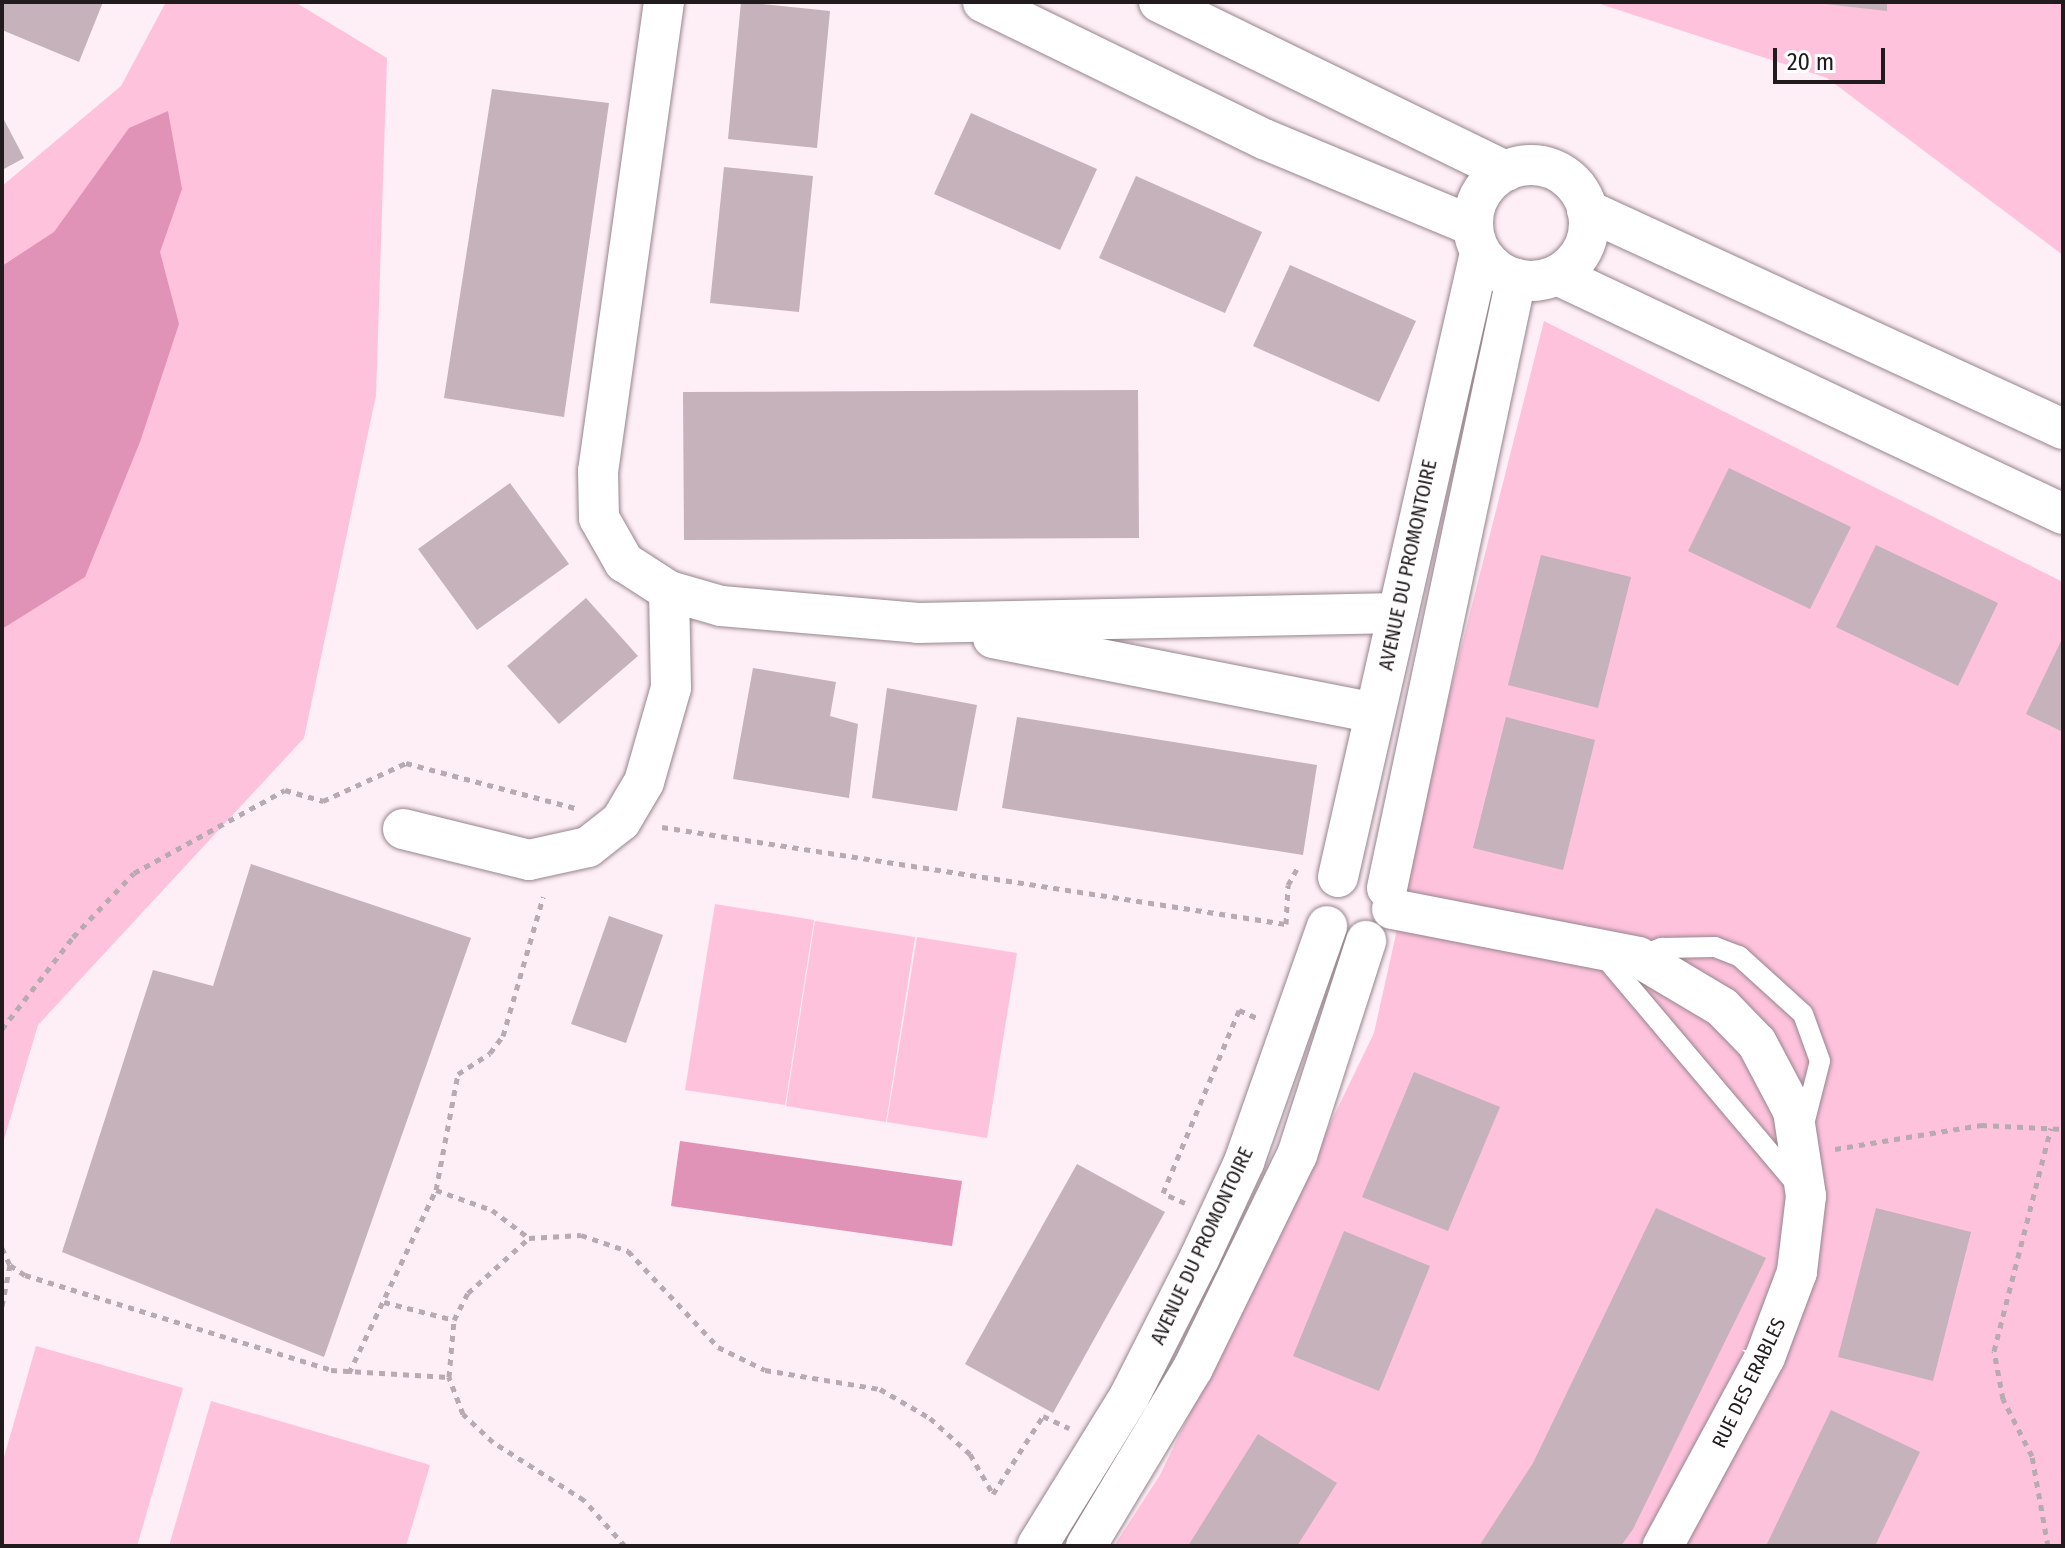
<!DOCTYPE html>
<style>
body{margin:0}
#map{position:relative;width:2065px;height:1548px;overflow:hidden;background:#feeef5;font-family:"Fira Sans Condensed",sans-serif}
div>[style]{position:absolute}
[style*='--x']{left:calc(var(--x)*1px);top:calc(var(--y)*1px);width:calc(var(--w)*1px);rotate:calc(var(--a)*1deg)}
.green>*{inset:0;background:#fec2dd}
.water>*{inset:0;background:#e092b7}
.building>*{inset:0;background:#c5b2ba}
.path>*{height:5px;margin-top:-2.5px;transform-origin:0;background:repeating-linear-gradient(90deg,#b7aab0 0 6px,transparent 0 12px)}
.roads{filter:drop-shadow(0 0 2px #97858d) drop-shadow(0 0 2px #97858d)}
.lane>*{height:20px;margin:-10px;padding:0 10px;transform-origin:10px;border-radius:10px;background:#fff}
.street>*{height:40px;margin:-20px;padding:0 20px;transform-origin:20px;border-radius:20px;background:#fff}
.street>.ring{margin:-20px;padding:0;box-sizing:content-box;background:none;border:40px solid #fff;border-radius:50%}
span{translate:-50% -50%;white-space:nowrap;text-align:center;line-height:1.15;-webkit-text-stroke:8px #fff;paint-order:stroke}
.street-label{font-size:20px;color:#221b1e}
.frame{position:absolute;inset:0;border:4px solid #221b1e;pointer-events:none}
.scale{position:absolute;left:1773px;top:48px;width:112px;height:36px;box-sizing:border-box;border:4px solid #221b1e;border-top:0;padding-left:10px;font-size:24px;line-height:28px;white-space:nowrap;color:#221b1e;-webkit-text-stroke:6px #fff;paint-order:stroke}
</style>
<div id="map">
<div class="green">
<div style="clip-path:polygon(166px 2px,295px 2px,387px 58px,376px 395px,304px 738px,38px 1025px,2px 1146px,2px 186px,121px 86px)"></div>
<div style="clip-path:polygon(1594px 2px,2063px 2px,2063px 255px,1827px 78px)"></div>
<div style="clip-path:polygon(1544px 321px,2063px 582px,2063px 1546px,1114px 1546px,1160px 1475px,1374px 1033px,1449px 696px)"></div>
<div style="clip-path:polygon(715px 904px,814px 920px,785px 1105px,685px 1090px)"></div>
<div style="clip-path:polygon(815px 921px,915px 937px,886px 1122px,786px 1106px)"></div>
<div style="clip-path:polygon(917px 937px,1017px 953px,987px 1138px,887px 1122px)"></div>
<div style="clip-path:polygon(36px 1346px,183px 1388px,137px 1546px,2px 1546px,2px 1464px)"></div>
<div style="clip-path:polygon(211px 1401px,430px 1465px,406px 1546px,169px 1546px)"></div>
</div>
<div class="water">
<div style="clip-path:polygon(168px 111px,182px 189px,160px 252px,179px 324px,140px 442px,85px 577px,2px 629px,2px 266px,54px 232px,129px 128px)"></div>
<div style="clip-path:polygon(680px 1141px,962px 1181px,952px 1246px,671px 1206px)"></div>
</div>
<div class="building">
<div style="clip-path:polygon(2px 2px,103px 2px,79px 62px,2px 30px)"></div>
<div style="clip-path:polygon(741px 2px,830px 11px,817px 148px,728px 139px)"></div>
<div style="clip-path:polygon(1825px 2px,1887px 2px,1887px 11px,1825px 4px)"></div>
<div style="clip-path:polygon(492px 89px,609px 103px,564px 417px,444px 398px)"></div>
<div style="clip-path:polygon(971px 113px,1097px 169px,1060px 250px,934px 194px)"></div>
<div style="clip-path:polygon(2px 116px,24px 158px,2px 170px)"></div>
<div style="clip-path:polygon(724px 167px,813px 176px,799px 312px,710px 303px)"></div>
<div style="clip-path:polygon(1136px 176px,1262px 232px,1225px 313px,1099px 258px)"></div>
<div style="clip-path:polygon(1290px 265px,1416px 321px,1379px 402px,1253px 346px)"></div>
<div style="clip-path:polygon(1138px 390px,1139px 538px,684px 540px,683px 392px)"></div>
<div style="clip-path:polygon(1729px 468px,1851px 527px,1810px 609px,1688px 551px)"></div>
<div style="clip-path:polygon(510px 483px,569px 564px,477px 630px,418px 549px)"></div>
<div style="clip-path:polygon(1876px 545px,1998px 603px,1958px 686px,1836px 627px)"></div>
<div style="clip-path:polygon(1541px 555px,1631px 577px,1598px 708px,1508px 685px)"></div>
<div style="clip-path:polygon(586px 598px,638px 656px,559px 724px,507px 666px)"></div>
<div style="clip-path:polygon(2063px 637px,2063px 732px,2026px 714px)"></div>
<div style="clip-path:polygon(753px 668px,836px 682px,830px 716px,858px 724px,849px 798px,733px 779px)"></div>
<div style="clip-path:polygon(887px 688px,977px 705px,957px 811px,872px 798px)"></div>
<div style="clip-path:polygon(1017px 717px,1317px 765px,1303px 855px,1002px 808px)"></div>
<div style="clip-path:polygon(1506px 717px,1595px 740px,1563px 870px,1473px 848px)"></div>
<div style="clip-path:polygon(251px 864px,471px 938px,324px 1357px,62px 1252px,153px 970px,213px 986px)"></div>
<div style="clip-path:polygon(609px 916px,663px 935px,626px 1043px,571px 1024px)"></div>
<div style="clip-path:polygon(1414px 1072px,1500px 1107px,1448px 1231px,1362px 1197px)"></div>
<div style="clip-path:polygon(1077px 1164px,1165px 1212px,1053px 1413px,965px 1364px)"></div>
<div style="clip-path:polygon(1656px 1208px,1766px 1258px,1633px 1529px,1621px 1546px,1479px 1546px,1533px 1463px)"></div>
<div style="clip-path:polygon(1876px 1208px,1971px 1232px,1933px 1381px,1838px 1357px)"></div>
<div style="clip-path:polygon(1344px 1231px,1430px 1266px,1379px 1391px,1293px 1356px)"></div>
<div style="clip-path:polygon(1831px 1410px,1920px 1452px,1875px 1546px,1766px 1546px)"></div>
<div style="clip-path:polygon(1258px 1434px,1337px 1483px,1297px 1546px,1188px 1546px)"></div>
</div>
<div class="path">
<div style="--x:662;--y:827;--w:631;--a:8.84"></div>
<div style="--x:1286;--y:924;--w:39;--a:-87"></div>
<div style="--x:1288;--y:885;--w:23;--a:-61"></div>
<div style="--x:2;--y:1029;--w:116;--a:-52.3"></div>
<div style="--x:73;--y:937;--w:88;--a:-46.4"></div>
<div style="--x:134;--y:873;--w:172;--a:-28.8"></div>
<div style="--x:285;--y:790;--w:40;--a:16"></div>
<div style="--x:323;--y:801;--w:91;--a:-24.6"></div>
<div style="--x:406;--y:763;--w:175;--a:14.9"></div>
<div style="--x:1835;--y:1149;--w:148;--a:-9.3"></div>
<div style="--x:1981;--y:1125;--w:82;--a:2.8"></div>
<div style="--x:436;--y:1190;--w:59;--a:19.7"></div>
<div style="--x:492;--y:1210;--w:46;--a:37.1"></div>
<div style="--x:1185;--y:1203;--w:24;--a:-156"></div>
<div style="--x:1163;--y:1193;--w:198;--a:-67.4"></div>
<div style="--x:1239;--y:1010;--w:20;--a:24"></div>
<div style="--x:2;--y:1248;--w:19;--a:65"></div>
<div style="--x:10;--y:1265;--w:18;--a:34"></div>
<div style="--x:25;--y:1275;--w:320;--a:17.2"></div>
<div style="--x:331;--y:1370;--w:118;--a:3.4"></div>
<div style="--x:384;--y:1302;--w:72;--a:14.4"></div>
<div style="--x:2;--y:1306;--w:42;--a:-79"></div>
<div style="--x:349;--y:1373;--w:203;--a:-64.6"></div>
<div style="--x:436;--y:1190;--w:118;--a:-79.3"></div>
<div style="--x:458;--y:1074;--w:38;--a:-33"></div>
<div style="--x:490;--y:1053;--w:21;--a:-53"></div>
<div style="--x:503;--y:1036;--w:145;--a:-73.9"></div>
<div style="--x:625;--y:1546;--w:62;--a:-131.7"></div>
<div style="--x:584;--y:1500;--w:108;--a:-147.5"></div>
<div style="--x:493;--y:1442;--w:41;--a:-137"></div>
<div style="--x:463;--y:1414;--w:40;--a:-111"></div>
<div style="--x:449;--y:1377;--w:57;--a:-85"></div>
<div style="--x:454;--y:1320;--w:30;--a:-63"></div>
<div style="--x:468;--y:1293;--w:82;--a:-42"></div>
<div style="--x:529;--y:1238;--w:52;--a:-3.3"></div>
<div style="--x:581;--y:1235;--w:50;--a:18.8"></div>
<div style="--x:628;--y:1251;--w:132;--a:46.8"></div>
<div style="--x:718;--y:1347;--w:52;--a:26.1"></div>
<div style="--x:765;--y:1370;--w:117;--a:9.4"></div>
<div style="--x:880;--y:1389;--w:58;--a:30.1"></div>
<div style="--x:930;--y:1418;--w:54;--a:42"></div>
<div style="--x:970;--y:1454;--w:46;--a:60.1"></div>
<div style="--x:993;--y:1494;--w:93;--a:-57.3"></div>
<div style="--x:1043;--y:1416;--w:29;--a:25"></div>
<div style="--x:2048;--y:1546;--w:91;--a:-100.1"></div>
<div style="--x:2032;--y:1456;--w:64;--a:-117"></div>
<div style="--x:2003;--y:1399;--w:49;--a:-100.6"></div>
<div style="--x:1994;--y:1351;--w:230;--a:-75.7"></div>
</div>
<div class="roads">
<div class="lane">
<div style="--x:1602;--y:954;--w:305;--a:49.8"></div>
<div style="--x:1638;--y:957;--w:26;--a:-21"></div>
<div style="--x:1662;--y:948;--w:53;--a:-1.1"></div>
<div style="--x:1715;--y:947;--w:26;--a:21"></div>
<div style="--x:1739;--y:956;--w:86;--a:42.2"></div>
<div style="--x:1803;--y:1014;--w:50;--a:70.1"></div>
<div style="--x:1820;--y:1061;--w:69;--a:104.2"></div>
</div>
<div class="street">
<div style="--x:664;--y:2;--w:474;--a:98"></div>
<div style="--x:598;--y:471;--w:47;--a:88.8"></div>
<div style="--x:599;--y:518;--w:51;--a:60.4"></div>
<div style="--x:624;--y:562;--w:54;--a:32.8"></div>
<div style="--x:669;--y:591;--w:54;--a:16.1"></div>
<div style="--x:721;--y:606;--w:198;--a:4.9"></div>
<div style="--x:918;--y:623;--w:480;--a:-1.2"></div>
<div style="--x:983;--y:2;--w:313;--a:26"></div>
<div style="--x:1264;--y:139;--w:226;--a:22.6"></div>
<div style="--x:1159;--y:2;--w:386;--a:26"></div>
<div class="ring" style="left:1473px;top:165px;width:76px;height:76px"></div>
<div style="--x:1587;--y:210;--w:524;--a:24.71"></div>
<div style="--x:1557;--y:275;--w:560;--a:25.28"></div>
<div style="--x:993;--y:638;--w:389;--a:11.1"></div>
<div style="--x:403;--y:829;--w:130;--a:13.8"></div>
<div style="--x:529;--y:860;--w:60;--a:-12.4"></div>
<div style="--x:588;--y:847;--w:42;--a:-38.2"></div>
<div style="--x:621;--y:821;--w:45;--a:-59.5"></div>
<div style="--x:644;--y:782;--w:98;--a:-74"></div>
<div style="--x:671;--y:688;--w:97;--a:-91.2"></div>
<div style="--x:1338;--y:877;--w:640;--a:-77.18"></div>
<div style="--x:1387;--y:888;--w:623;--a:-78.04"></div>
<div style="--x:1392;--y:909;--w:251;--a:11"></div>
<div style="--x:1638;--y:957;--w:98;--a:30.8"></div>
<div style="--x:1722;--y:1007;--w:50;--a:45.8"></div>
<div style="--x:1757;--y:1043;--w:77;--a:62.1"></div>
<div style="--x:1793;--y:1111;--w:86;--a:81.3"></div>
<div style="--x:1806;--y:1196;--w:77;--a:96.8"></div>
<div style="--x:1797;--y:1272;--w:91;--a:110.6"></div>
<div style="--x:1765;--y:1357;--w:215;--a:118.4"></div>
<div style="--x:1037;--y:1546;--w:175;--a:-58.3"></div>
<div style="--x:1129;--y:1397;--w:157;--a:-63.1"></div>
<div style="--x:1200;--y:1257;--w:105;--a:-65.1"></div>
<div style="--x:1244;--y:1162;--w:250;--a:-70.6"></div>
<div style="--x:1086;--y:1546;--w:208;--a:-59"></div>
<div style="--x:1193;--y:1368;--w:237;--a:-64"></div>
<div style="--x:1297;--y:1155;--w:225;--a:-72.1"></div>
</div>
</div>
<div class="street-label">
<span style="left:1408px;top:565px;rotate:-78deg">AVENUE DU PROMONTOIRE</span>
<span style="left:1202px;top:1246px;rotate:-65deg">AVENUE DU PROMONTOIRE</span>
<span style="left:1749px;top:1383px;rotate:-64deg">RUE DES ERABLES</span>
</div>
<div class="frame"></div>
<div class="scale">20 m</div>
</div>
